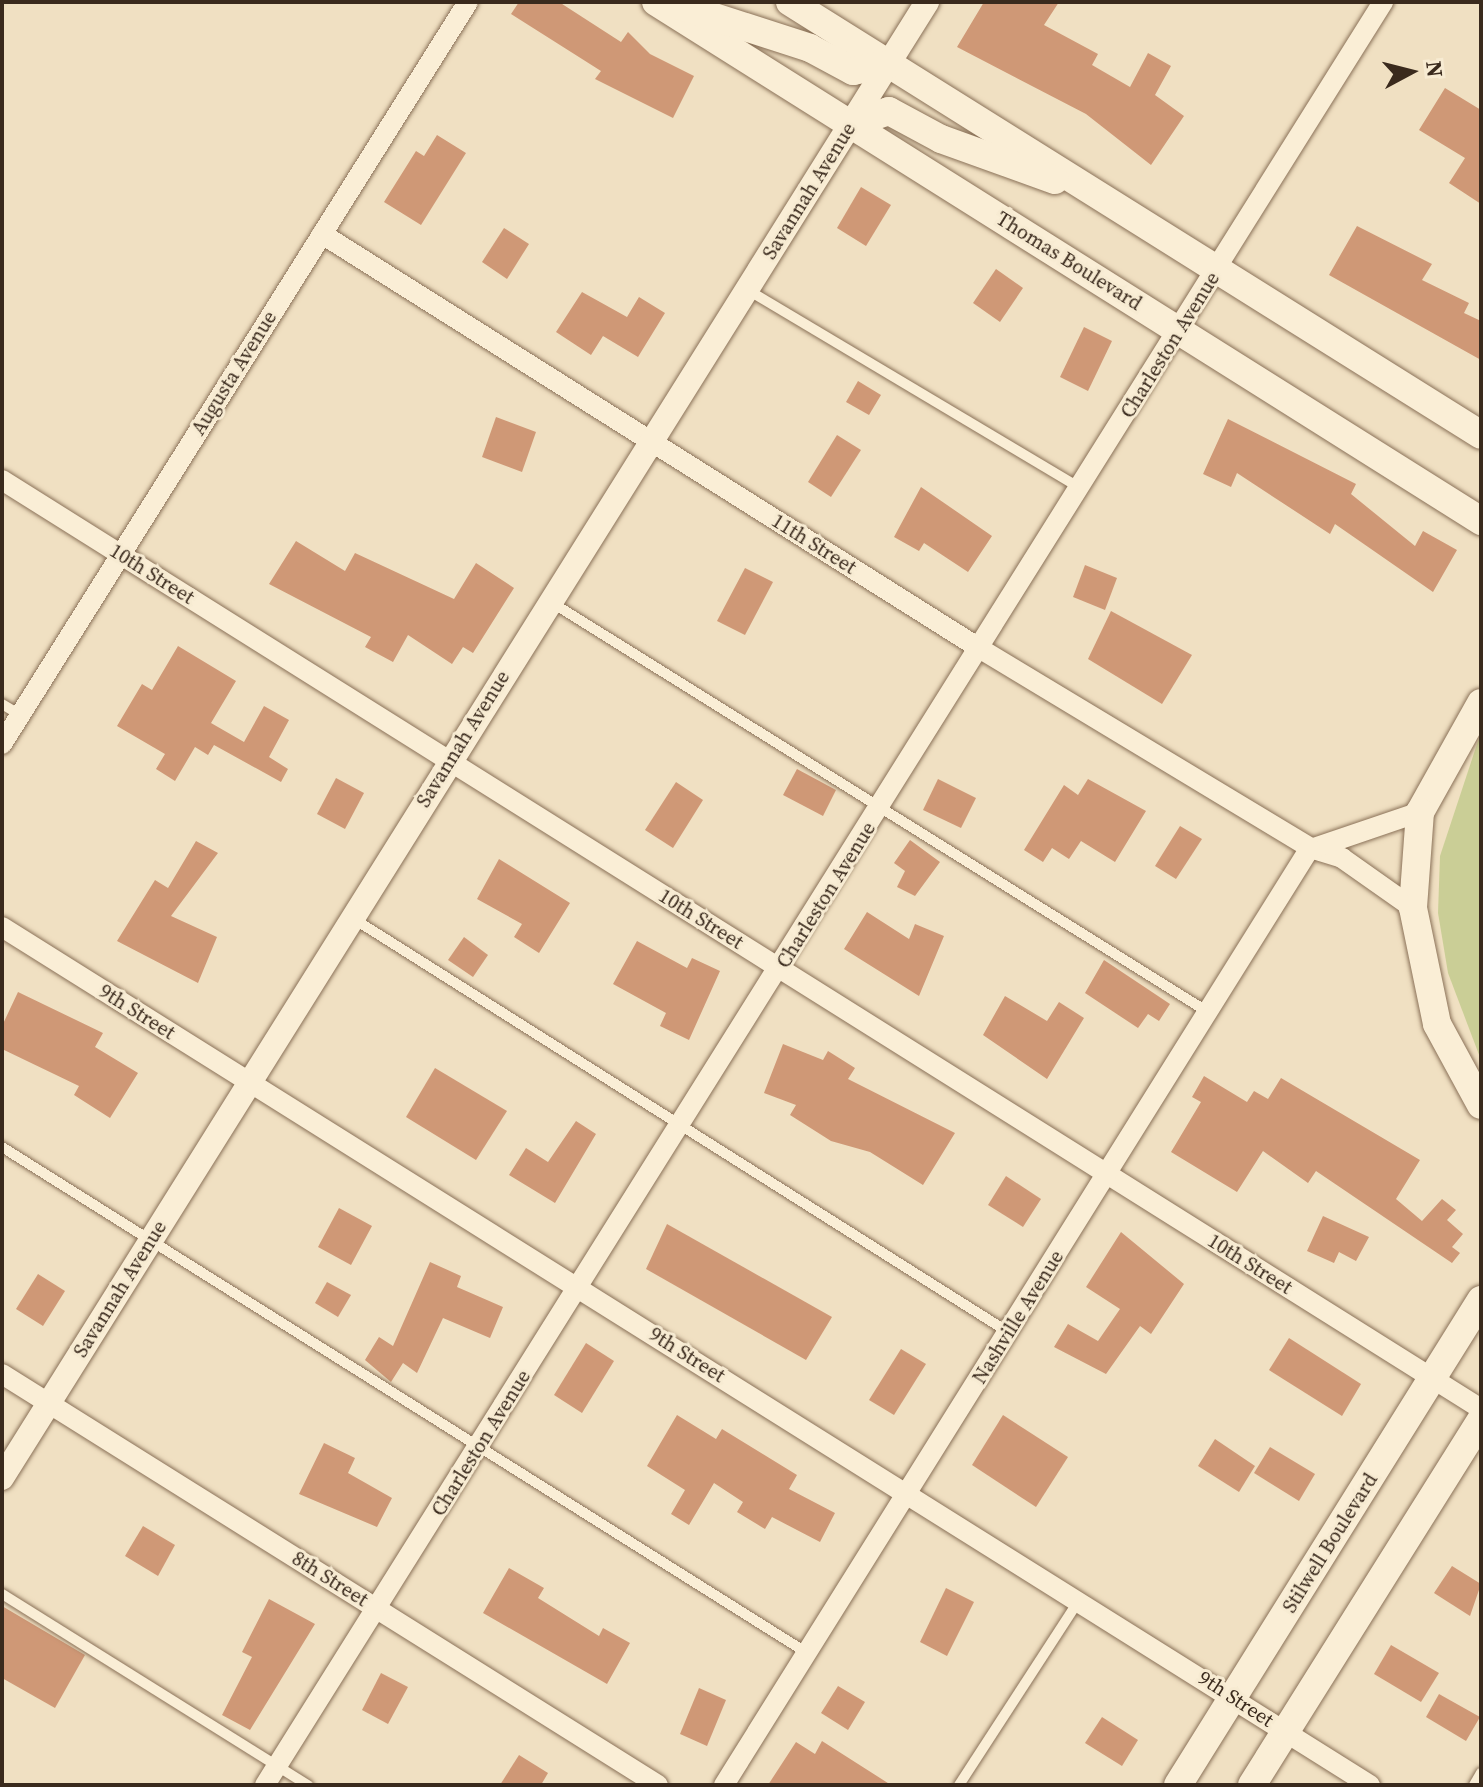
<!DOCTYPE html>
<style>
body{margin:0}
#map{position:relative;width:1483px;height:1787px;overflow:hidden;background:#f0e0c2;font-family:"Source Serif 4",serif}
div>[style]{position:absolute}
[style*='--x']{left:calc(var(--x)*1px);top:calc(var(--y)*1px);width:calc(var(--w)*1px);rotate:calc(var(--a)*1deg)}
.green>*{inset:0;background:#cace96}
.building>*{inset:0;background:#cf9876}
.roads{filter:drop-shadow(0 0 2px #8a7158) drop-shadow(0 0 2px #8a7158)}
.service>*{height:10px;margin:-5px;padding:0 5px;transform-origin:5px;border-radius:5px;background:#faeed6}
.minor>*{height:20px;margin:-10px;padding:0 10px;transform-origin:10px;border-radius:10px;background:#faeed6}
.tertiary>*{height:24px;margin:-12px;padding:0 12px;transform-origin:12px;border-radius:12px;background:#faeed6}
.secondary>*{height:28px;margin:-14px;padding:0 14px;transform-origin:14px;border-radius:14px;background:#faeed6}
span{translate:-50% -50%;white-space:nowrap;text-align:center;line-height:1.15;-webkit-text-stroke:6px #f7ebd2;paint-order:stroke}
.street-label{font-size:20px;color:#3a2a1d}
.frame{position:absolute;inset:0;border:4px solid #3a2a1d;pointer-events:none}
.north{position:absolute;left:1371px;top:32px;width:80px;height:80px;-webkit-text-stroke:6px #f7ebd2;paint-order:stroke;rotate:83deg;font-size:22px;font-weight:700;line-height:32px;text-align:center;color:#3a2a1d}
.north::after{content:'';display:block;margin:auto;width:28px;height:36px;background:#3a2a1d;clip-path:polygon(50% 0,100% 100%,50% 72%,0 100%)}
</style>
<div id="map">
<div class="green">
<div style="clip-path:polygon(1481px 732px,1481px 1060px,1448px 973px,1438px 913px,1440px 856px)"></div>
</div>
<div class="building">
<div style="clip-path:polygon(519px 2px,559px 2px,621px 42px,628px 32px,650px 54px,694px 76px,673px 118px,595px 79px,601px 71px,511px 14px)"></div>
<div style="clip-path:polygon(984px 2px,1059px 2px,1044px 25px,1098px 54px,1092px 65px,1130px 87px,1148px 53px,1171px 66px,1155px 95px,1184px 116px,1151px 165px,1086px 114px,957px 47px)"></div>
<div style="clip-path:polygon(1445px 88px,1481px 110px,1481px 204px,1449px 183px,1465px 158px,1419px 130px)"></div>
<div style="clip-path:polygon(437px 135px,466px 153px,421px 225px,384px 202px,416px 151px,424px 156px)"></div>
<div style="clip-path:polygon(861px 187px,891px 205px,866px 246px,837px 228px)"></div>
<div style="clip-path:polygon(1357px 226px,1432px 264px,1422px 280px,1469px 303px,1464px 313px,1481px 321px,1481px 360px,1329px 275px)"></div>
<div style="clip-path:polygon(504px 228px,529px 244px,507px 279px,482px 262px)"></div>
<div style="clip-path:polygon(996px 269px,1023px 288px,1000px 322px,973px 303px)"></div>
<div style="clip-path:polygon(582px 292px,627px 317px,639px 297px,665px 313px,638px 357px,603px 336px,591px 355px,556px 332px)"></div>
<div style="clip-path:polygon(1084px 327px,1112px 341px,1088px 391px,1060px 377px)"></div>
<div style="clip-path:polygon(858px 381px,881px 395px,869px 415px,846px 402px)"></div>
<div style="clip-path:polygon(496px 417px,536px 432px,522px 472px,482px 457px)"></div>
<div style="clip-path:polygon(1228px 419px,1356px 484px,1351px 494px,1415px 546px,1423px 531px,1457px 550px,1433px 592px,1335px 524px,1330px 534px,1237px 473px,1231px 487px,1203px 474px)"></div>
<div style="clip-path:polygon(837px 435px,861px 450px,831px 497px,808px 482px)"></div>
<div style="clip-path:polygon(921px 487px,992px 536px,968px 572px,924px 543px,919px 551px,894px 537px)"></div>
<div style="clip-path:polygon(296px 541px,345px 571px,355px 553px,454px 599px,476px 563px,514px 588px,473px 653px,463px 647px,452px 664px,408px 635px,393px 662px,365px 647px,371px 637px,269px 584px)"></div>
<div style="clip-path:polygon(1085px 565px,1117px 578px,1105px 610px,1073px 597px)"></div>
<div style="clip-path:polygon(745px 568px,773px 582px,745px 635px,717px 621px)"></div>
<div style="clip-path:polygon(1111px 611px,1192px 655px,1162px 704px,1088px 659px)"></div>
<div style="clip-path:polygon(178px 646px,236px 681px,211px 723px,244px 742px,264px 706px,289px 720px,269px 757px,288px 769px,281px 782px,214px 745px,208px 755px,195px 747px,175px 781px,156px 769px,165px 754px,117px 726px,142px 684px,152px 690px)"></div>
<div style="clip-path:polygon(797px 769px,836px 790px,823px 816px,783px 795px)"></div>
<div style="clip-path:polygon(336px 778px,364px 793px,345px 829px,317px 814px)"></div>
<div style="clip-path:polygon(938px 779px,976px 798px,961px 828px,923px 810px)"></div>
<div style="clip-path:polygon(1088px 779px,1146px 811px,1115px 862px,1081px 841px,1069px 859px,1052px 848px,1043px 862px,1024px 850px,1064px 785px,1078px 795px)"></div>
<div style="clip-path:polygon(676px 782px,703px 800px,673px 848px,645px 830px)"></div>
<div style="clip-path:polygon(1180px 826px,1202px 839px,1176px 879px,1155px 866px)"></div>
<div style="clip-path:polygon(910px 840px,940px 862px,915px 896px,897px 887px,905px 871px,894px 863px)"></div>
<div style="clip-path:polygon(196px 841px,218px 853px,171px 916px,217px 937px,198px 983px,117px 941px,155px 880px,168px 888px)"></div>
<div style="clip-path:polygon(499px 859px,570px 903px,539px 953px,514px 937px,522px 924px,477px 899px)"></div>
<div style="clip-path:polygon(867px 912px,909px 939px,915px 924px,944px 936px,919px 996px,844px 949px)"></div>
<div style="clip-path:polygon(464px 937px,488px 955px,473px 977px,448px 960px)"></div>
<div style="clip-path:polygon(637px 941px,687px 968px,692px 958px,720px 971px,689px 1040px,660px 1026px,666px 1013px,613px 984px)"></div>
<div style="clip-path:polygon(1104px 960px,1170px 1004px,1159px 1021px,1148px 1014px,1138px 1028px,1085px 993px)"></div>
<div style="clip-path:polygon(18px 992px,103px 1033px,95px 1047px,138px 1073px,110px 1118px,74px 1095px,79px 1086px,2px 1049px,2px 1026px)"></div>
<div style="clip-path:polygon(1005px 996px,1047px 1021px,1059px 1002px,1084px 1018px,1047px 1079px,983px 1035px)"></div>
<div style="clip-path:polygon(783px 1044px,823px 1060px,828px 1051px,855px 1068px,848px 1079px,955px 1133px,923px 1185px,870px 1152px,831px 1141px,790px 1115px,796px 1105px,764px 1093px)"></div>
<div style="clip-path:polygon(435px 1068px,507px 1111px,476px 1160px,406px 1117px)"></div>
<div style="clip-path:polygon(1204px 1076px,1247px 1102px,1254px 1091px,1268px 1099px,1281px 1078px,1420px 1160px,1396px 1199px,1422px 1221px,1442px 1199px,1456px 1210px,1447px 1220px,1463px 1234px,1452px 1247px,1460px 1253px,1452px 1263px,1316px 1171px,1308px 1183px,1263px 1151px,1237px 1192px,1171px 1152px,1201px 1102px,1192px 1097px)"></div>
<div style="clip-path:polygon(576px 1121px,596px 1134px,555px 1203px,509px 1175px,526px 1148px,548px 1162px)"></div>
<div style="clip-path:polygon(1006px 1176px,1041px 1199px,1023px 1227px,988px 1205px)"></div>
<div style="clip-path:polygon(339px 1208px,372px 1226px,351px 1265px,318px 1247px)"></div>
<div style="clip-path:polygon(1323px 1216px,1369px 1237px,1356px 1261px,1339px 1252px,1334px 1263px,1307px 1251px)"></div>
<div style="clip-path:polygon(667px 1224px,832px 1317px,806px 1360px,646px 1269px)"></div>
<div style="clip-path:polygon(1121px 1232px,1184px 1284px,1151px 1334px,1140px 1326px,1106px 1374px,1054px 1347px,1068px 1324px,1098px 1341px,1120px 1309px,1086px 1287px)"></div>
<div style="clip-path:polygon(430px 1262px,461px 1276px,457px 1287px,503px 1307px,490px 1338px,443px 1318px,417px 1373px,403px 1363px,391px 1382px,365px 1360px,379px 1337px,393px 1346px)"></div>
<div style="clip-path:polygon(38px 1274px,65px 1291px,43px 1326px,16px 1309px)"></div>
<div style="clip-path:polygon(327px 1282px,351px 1295px,338px 1317px,315px 1303px)"></div>
<div style="clip-path:polygon(1289px 1338px,1361px 1384px,1342px 1416px,1269px 1370px)"></div>
<div style="clip-path:polygon(586px 1343px,614px 1361px,582px 1413px,554px 1395px)"></div>
<div style="clip-path:polygon(901px 1349px,926px 1364px,894px 1415px,869px 1400px)"></div>
<div style="clip-path:polygon(677px 1415px,716px 1439px,722px 1429px,797px 1475px,789px 1489px,835px 1513px,820px 1542px,772px 1517px,765px 1529px,737px 1512px,743px 1502px,714px 1483px,689px 1525px,671px 1514px,685px 1490px,647px 1466px)"></div>
<div style="clip-path:polygon(1003px 1415px,1068px 1457px,1036px 1507px,972px 1465px)"></div>
<div style="clip-path:polygon(1215px 1439px,1255px 1466px,1239px 1492px,1198px 1466px)"></div>
<div style="clip-path:polygon(324px 1443px,355px 1458px,348px 1473px,392px 1498px,377px 1527px,299px 1494px)"></div>
<div style="clip-path:polygon(1270px 1447px,1315px 1474px,1299px 1501px,1254px 1473px)"></div>
<div style="clip-path:polygon(143px 1526px,175px 1545px,158px 1576px,125px 1556px)"></div>
<div style="clip-path:polygon(1452px 1566px,1481px 1584px,1470px 1616px,1434px 1593px)"></div>
<div style="clip-path:polygon(509px 1568px,544px 1588px,538px 1598px,599px 1636px,603px 1628px,630px 1643px,607px 1684px,483px 1613px)"></div>
<div style="clip-path:polygon(946px 1588px,974px 1602px,947px 1656px,920px 1642px)"></div>
<div style="clip-path:polygon(269px 1599px,315px 1624px,250px 1730px,222px 1715px,252px 1657px,242px 1652px)"></div>
<div style="clip-path:polygon(2px 1606px,85px 1655px,55px 1708px,2px 1678px)"></div>
<div style="clip-path:polygon(1391px 1645px,1439px 1673px,1421px 1702px,1374px 1674px)"></div>
<div style="clip-path:polygon(381px 1673px,408px 1687px,388px 1724px,362px 1710px)"></div>
<div style="clip-path:polygon(838px 1686px,865px 1702px,848px 1730px,821px 1713px)"></div>
<div style="clip-path:polygon(699px 1688px,726px 1700px,707px 1746px,680px 1734px)"></div>
<div style="clip-path:polygon(1439px 1694px,1480px 1717px,1466px 1741px,1426px 1717px)"></div>
<div style="clip-path:polygon(1102px 1717px,1138px 1740px,1122px 1766px,1085px 1743px)"></div>
<div style="clip-path:polygon(822px 1741px,891px 1785px,768px 1785px,796px 1742px,815px 1754px)"></div>
<div style="clip-path:polygon(519px 1755px,548px 1773px,541px 1785px,500px 1785px)"></div>
</div>
<div class="roads">
<div class="service">
<div style="--x:748;--y:290;--w:387;--a:30.8"></div>
<div style="--x:551;--y:602;--w:774;--a:31.97"></div>
<div style="--x:2;--y:704;--w:21;--a:31"></div>
<div style="--x:354;--y:919;--w:773;--a:32.27"></div>
<div style="--x:2;--y:1147;--w:951;--a:32.15"></div>
<div style="--x:2;--y:1594;--w:361;--a:32"></div>
<div style="--x:959;--y:1785;--w:221;--a:-57"></div>
<div style="--x:1474;--y:1785;--w:14;--a:-60"></div>
</div>
<div class="minor">
<div style="--x:322;--y:234;--w:777;--a:32.22"></div>
<div style="--x:979;--y:648;--w:387;--a:31.1"></div>
<div style="--x:1310;--y:848;--w:34;--a:17"></div>
<div style="--x:1342;--y:858;--w:87;--a:35.2"></div>
<div style="--x:2;--y:480;--w:1747;--a:32.13"></div>
<div style="--x:2;--y:744;--w:876;--a:-57.87"></div>
<div style="--x:1314;--y:848;--w:112;--a:-18.8"></div>
<div style="--x:2;--y:927;--w:1615;--a:32.1"></div>
<div style="--x:2;--y:1374;--w:774;--a:32.07"></div>
<div style="--x:265;--y:1785;--w:2105;--a:-57.91"></div>
<div style="--x:724;--y:1785;--w:1105;--a:-57.98"></div>
</div>
<div class="tertiary">
<div style="--x:2;--y:1478;--w:1742;--a:-57.92"></div>
</div>
<div class="secondary">
<div style="--x:656;--y:2;--w:975;--a:32.17"></div>
<div style="--x:790;--y:2;--w:815;--a:32.07"></div>
<div style="--x:671;--y:3;--w:146;--a:17.9"></div>
<div style="--x:810;--y:48;--w:49;--a:28.1"></div>
<div style="--x:853;--y:71;--w:37;--a:-11"></div>
<div style="--x:851;--y:124;--w:40;--a:-18.9"></div>
<div style="--x:889;--y:111;--w:59;--a:28.3"></div>
<div style="--x:941;--y:139;--w:121;--a:19.8"></div>
<div style="--x:1481;--y:703;--w:125;--a:119.2"></div>
<div style="--x:1420;--y:812;--w:96;--a:94.2"></div>
<div style="--x:1413;--y:908;--w:118;--a:78.3"></div>
<div style="--x:1437;--y:1024;--w:92;--a:61.5"></div>
<div style="--x:1178;--y:1785;--w:572;--a:-58.01"></div>
<div style="--x:1252;--y:1785;--w:431;--a:-57.9"></div>
</div>
</div>
<div class="street-label">
<span style="left:809px;top:191px;rotate:-58deg">Savannah Avenue</span>
<span style="left:1069px;top:261px;rotate:32deg">Thomas Boulevard</span>
<span style="left:1170px;top:345px;rotate:-58deg">Charleston Avenue</span>
<span style="left:234px;top:373px;rotate:-58deg">Augusta Avenue</span>
<span style="left:814px;top:544px;rotate:32deg">11th Street</span>
<span style="left:152px;top:574px;rotate:32deg">10th Street</span>
<span style="left:463px;top:739px;rotate:-58deg">Savannah Avenue</span>
<span style="left:826px;top:895px;rotate:-58deg">Charleston Avenue</span>
<span style="left:701px;top:919px;rotate:32deg">10th Street</span>
<span style="left:137px;top:1012px;rotate:32deg">9th Street</span>
<span style="left:1250px;top:1264px;rotate:32deg">10th Street</span>
<span style="left:120px;top:1289px;rotate:-58deg">Savannah Avenue</span>
<span style="left:1018px;top:1317px;rotate:-58deg">Nashville Avenue</span>
<span style="left:687px;top:1355px;rotate:32deg">9th Street</span>
<span style="left:481px;top:1443px;rotate:-58deg">Charleston Avenue</span>
<span style="left:1330px;top:1543px;rotate:-58deg">Stilwell Boulevard</span>
<span style="left:330px;top:1579px;rotate:32deg">8th Street</span>
<span style="left:1236px;top:1699px;rotate:33deg">9th Street</span>
</div>
<div class="frame"></div>
<div class="north">N</div>
</div>
